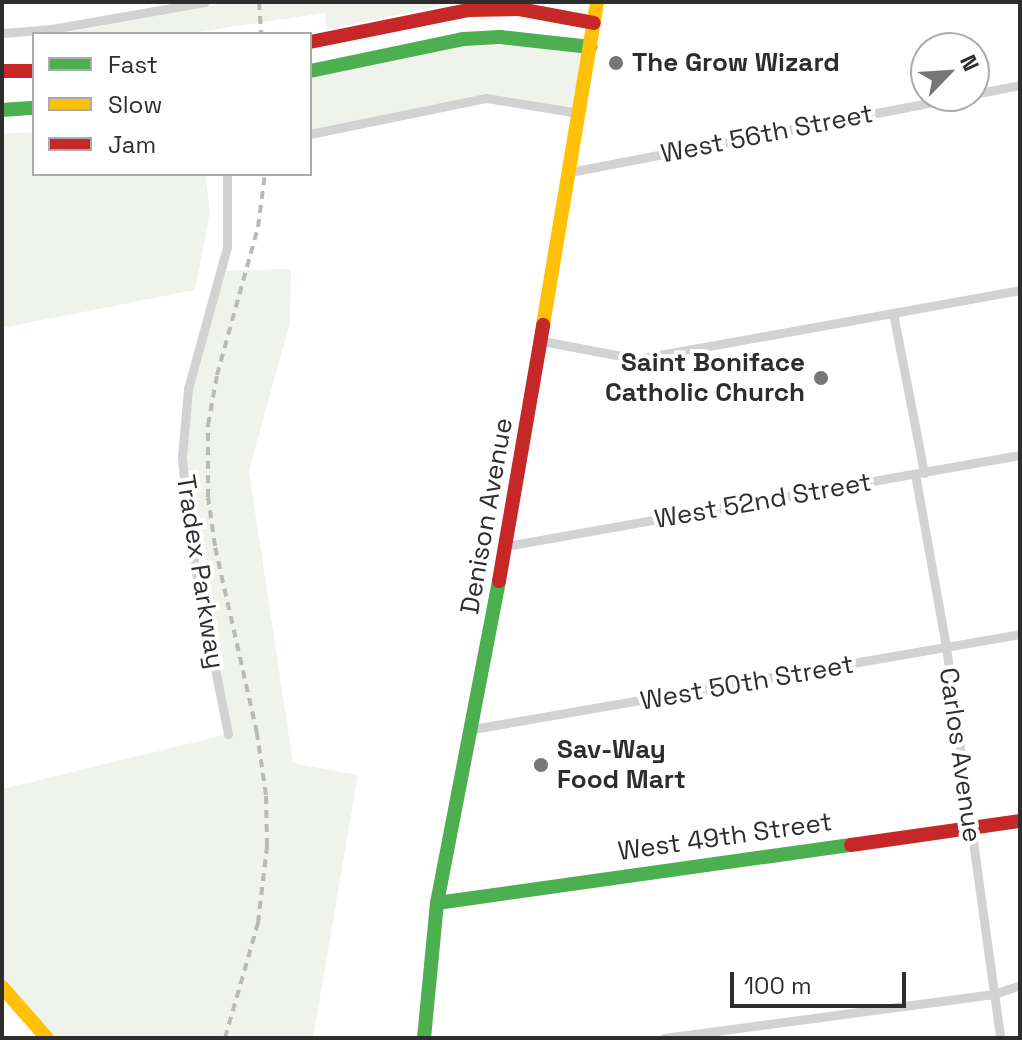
<!DOCTYPE html>
<style>
body{margin:0}
#map{position:relative;width:1022px;height:1040px;overflow:hidden;background:#fff;font-family:"Space Grotesk",sans-serif}
div>[style]{position:absolute}
[style*='--x']{left:calc(var(--x)*1px);top:calc(var(--y)*1px);width:calc(var(--w)*1px);rotate:calc(var(--a)*1deg)}
.green>*{inset:0;background:#f0f3eb}
.street>*{height:9px;margin:-4.5px;padding:0 4.5px;transform-origin:4.5px;border-radius:4.5px;background:#d2d2d2}
.fast>*{height:14px;margin:-7px;padding:0 7px;transform-origin:7px;border-radius:7px;background:#4caf50}
.slow>*{height:14px;margin:-7px;padding:0 7px;transform-origin:7px;border-radius:7px;background:#ffc107}
.jam>*{height:14px;margin:-7px;padding:0 7px;transform-origin:7px;border-radius:7px;background:#c62828}
.rail>*{height:4px;margin-top:-2px;transform-origin:0;background:repeating-linear-gradient(90deg,#b9b9b9 0 8px,transparent 0 14px)}
.dots>*{width:22px;height:22px;translate:-50% -50%;box-sizing:border-box;border:4px solid #fff;border-radius:50%}
span{translate:-50% -50%;white-space:nowrap;text-align:center;line-height:1.15;-webkit-text-stroke:8px #fff;paint-order:stroke}
.poi-label{font-size:26px;color:#2d2d2d;font-weight:700}
.left{translate:0 -50%;text-align:left}
.right{translate:-100% -50%;text-align:right}
.street-label{font-size:26px;color:#2d2d2d}
.frame{position:absolute;inset:0;border:4px solid #2d2d2d;pointer-events:none}
.legend{position:absolute;left:32px;top:32px;width:280px;height:144px;box-sizing:border-box;background:#fff;border:2px solid #ababab;margin:0;padding:10px 14px;list-style:none;font-size:24px;color:#2d2d2d}
.legend li{display:flex;align-items:center;gap:16px;height:40px}
.legend b{width:40px;border:2px solid #ababab}
.north{position:absolute;left:910px;top:32px;width:80px;height:80px;box-sizing:border-box;background:#fff;border:2px solid #ababab;border-radius:50%;rotate:65deg;font-size:22px;font-weight:700;line-height:32px;text-align:center;color:#2d2d2d}
.north::after{content:'';display:block;margin:auto;width:28px;height:36px;background:#767676;clip-path:polygon(50% 0,100% 100%,50% 72%,0 100%)}
.scale{position:absolute;left:730px;top:972px;width:176px;height:36px;box-sizing:border-box;border:4px solid #2d2d2d;border-top:0;padding-left:10px;font-size:24px;line-height:28px;white-space:nowrap;color:#2d2d2d;-webkit-text-stroke:6px #fff;paint-order:stroke}
</style>
<div id="map">
<div class="green">
<div style="clip-path:polygon(228px 2px,458px 2px,326px 30px,325px 13px,184px 34px,58px 34px)"></div>
<div style="clip-path:polygon(438px 44px,590px 47px,579px 113px,486px 98px,310px 134px,310px 71px)"></div>
<div style="clip-path:polygon(34px 132px,34px 174px,205px 174px,210px 212px,195px 290px,2px 328px,2px 134px)"></div>
<div style="clip-path:polygon(291px 269px,290px 322px,249px 471px,293px 763px,358px 775px,313px 1038px,47px 1038px,2px 987px,2px 789px,228px 734px,183px 502px,188px 389px,222px 271px)"></div>
</div>
<div class="street">
<div style="--x:2;--y:33;--w:50;--a:-4.6"></div>
<div style="--x:52;--y:29;--w:155;--a:-10"></div>
<div style="--x:974;--y:94;--w:47;--a:-11.1"></div>
<div style="--x:310;--y:134;--w:180;--a:-11.6"></div>
<div style="--x:486;--y:98;--w:94;--a:9.2"></div>
<div style="--x:570;--y:172;--w:402;--a:-10.9"></div>
<div style="--x:227;--y:174;--w:73;--a:90"></div>
<div style="--x:227;--y:247;--w:147;--a:105.4"></div>
<div style="--x:188;--y:389;--w:68;--a:95"></div>
<div style="--x:182;--y:457;--w:80;--a:85"></div>
<div style="--x:189;--y:537;--w:201;--a:78.8"></div>
<div style="--x:893;--y:313;--w:163;--a:79"></div>
<div style="--x:542;--y:341;--w:97;--a:10.7"></div>
<div style="--x:637;--y:359;--w:389;--a:-10.2"></div>
<div style="--x:915;--y:474;--w:176;--a:79.8"></div>
<div style="--x:946;--y:647;--w:395;--a:82.1"></div>
<div style="--x:506;--y:546;--w:522;--a:-10.04"></div>
<div style="--x:473;--y:729;--w:555;--a:-9.85"></div>
<div style="--x:664;--y:1038;--w:333;--a:-7.6"></div>
<div style="--x:994;--y:994;--w:28;--a:-19"></div>
</div>
<div class="fast">
<div style="--x:310;--y:71;--w:156;--a:-11.8"></div>
<div style="--x:463;--y:39;--w:37;--a:-3"></div>
<div style="--x:500;--y:37;--w:91;--a:6.3"></div>
<div style="--x:2;--y:110;--w:32;--a:-4"></div>
<div style="--x:437;--y:903;--w:418;--a:-8"></div>
<div style="--x:424;--y:1038;--w:136;--a:-84.5"></div>
<div style="--x:437;--y:903;--w:328;--a:-79.1"></div>
</div>
<div class="slow">
<div style="--x:543;--y:325;--w:327;--a:-80.5"></div>
<div style="--x:2;--y:987;--w:68;--a:48.6"></div>
</div>
<div class="jam">
<div style="--x:310;--y:42;--w:161;--a:-11.4"></div>
<div style="--x:468;--y:10;--w:51;--a:-1.1"></div>
<div style="--x:519;--y:9;--w:76;--a:10.6"></div>
<div style="--x:2;--y:71;--w:32;--a:0"></div>
<div style="--x:499;--y:581;--w:260;--a:-80.2"></div>
<div style="--x:851;--y:845;--w:171;--a:-8.1"></div>
</div>
<div class="rail">
<div style="--x:259;--y:2;--w:32;--a:86"></div>
<div style="--x:225;--y:1038;--w:120;--a:-74"></div>
<div style="--x:258;--y:923;--w:78;--a:-83.3"></div>
<div style="--x:267;--y:846;--w:51;--a:-91.1"></div>
<div style="--x:266;--y:795;--w:63;--a:-98.3"></div>
<div style="--x:257;--y:733;--w:192;--a:-102.7"></div>
<div style="--x:215;--y:546;--w:49;--a:-98.1"></div>
<div style="--x:208;--y:497;--w:72;--a:-90"></div>
<div style="--x:208;--y:425;--w:51;--a:-79.8"></div>
<div style="--x:217;--y:375;--w:154;--a:-74.5"></div>
<div style="--x:258;--y:227;--w:53;--a:-82.5"></div>
</div>
<div class="dots">
<div style="left:616px;top:63px;background:#767676"></div>
<div style="left:821px;top:378px;background:#767676"></div>
<div style="left:541px;top:765px;background:#767676"></div>
</div>
<div class="poi-label">
<span class="left" style="left:632px;top:63px">The Grow Wizard</span>
<span class="right" style="left:805px;top:378px">Saint Boniface<br>Catholic Church</span>
<span class="left" style="left:557px;top:765px">Sav-Way<br>Food Mart</span>
</div>
<div class="street-label">
<span style="left:767px;top:134px;rotate:-11deg">West 56th Street</span>
<span style="left:763px;top:501px;rotate:-10deg">West 52nd Street</span>
<span style="left:487px;top:516px;rotate:-80deg">Denison Avenue</span>
<span style="left:200px;top:572px;rotate:81deg">Tradex Parkway</span>
<span style="left:747px;top:683px;rotate:-10deg">West 50th Street</span>
<span style="left:960px;top:755px;rotate:82deg">Carlos Avenue</span>
<span style="left:725px;top:837px;rotate:-8deg">West 49th Street</span>
</div>
<div class="frame"></div>
<ul class="legend">
<li><b style="height:10px;background:#4caf50"></b>Fast</li>
<li><b style="height:10px;background:#ffc107"></b>Slow</li>
<li><b style="height:10px;background:#c62828"></b>Jam</li>
</ul>
<div class="north">N</div>
<div class="scale">100 m</div>
</div>
